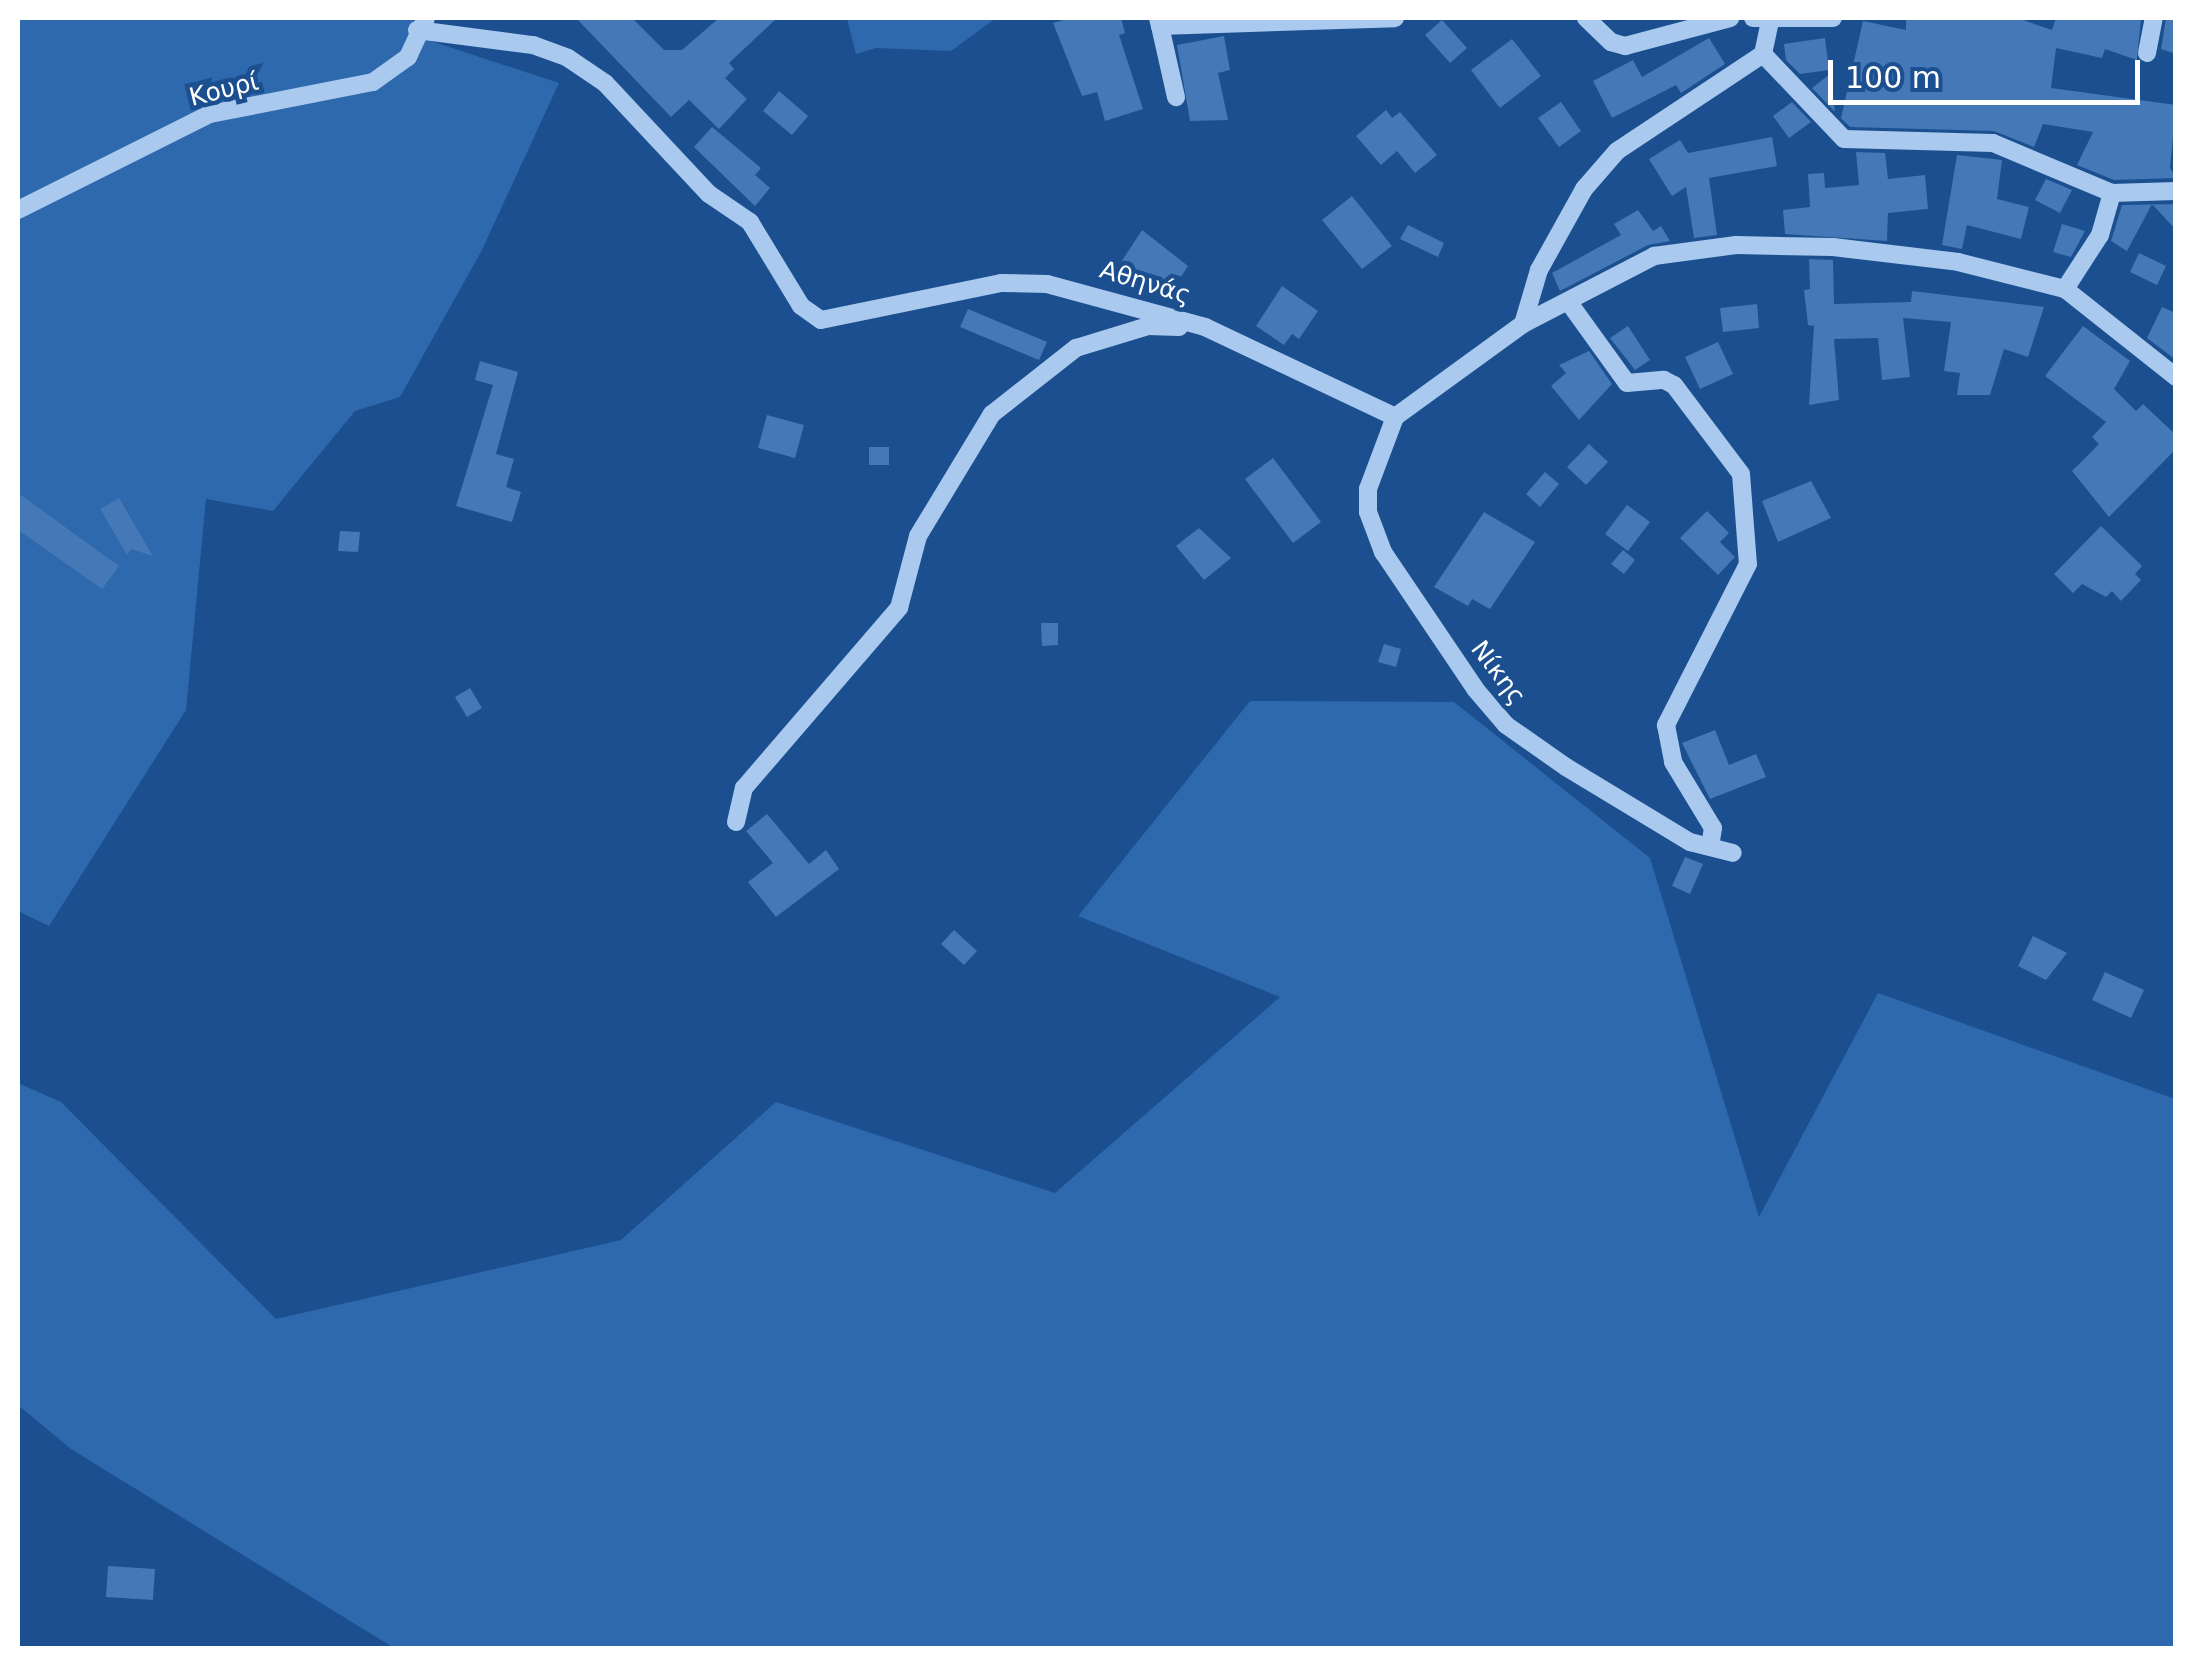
<!DOCTYPE html>
<meta charset="utf-8">
<style>
body{margin:0}
#map{position:relative;width:2193px;height:1666px;overflow:hidden;background:#1b4f8f;font-family:"DejaVu Sans",sans-serif}
div>[style]{position:absolute}
[style*='--x']{left:calc(var(--x)*1px);top:calc(var(--y)*1px);width:calc(var(--w)*1px);rotate:calc(var(--a)*1deg)}
.green>*{inset:0;background:#2e69ad}
.building>*{inset:0;background:#4478b7}
.minor>*{height:18px;margin:-9px;padding:0 9px;transform-origin:9px;border-radius:9px;background:#a9c9ee}
span{translate:-50% -50%;white-space:nowrap;text-align:center;line-height:1.15;-webkit-text-stroke:9px #1b4f8f;paint-order:stroke}
.street-label{font-size:25px;color:#fff}
.frame{position:absolute;inset:0;border:20px solid #fff;pointer-events:none}
.scale{position:absolute;left:1828px;top:60px;width:312px;height:45px;box-sizing:border-box;border:5px solid #fff;border-top:0;padding-left:12px;font-size:30px;line-height:35px;white-space:nowrap;color:#fff;-webkit-text-stroke:8px #1b4f8f;paint-order:stroke}
</style>
<div id="map">
<div class="green">
<div style="clip-path:polygon(18px 18px,422px 18px,419px 37px,559px 83px,482px 250px,400px 397px,355px 411px,273px 511px,206px 499px,186px 710px,49px 926px,18px 911px)"></div>
<div style="clip-path:polygon(847px 18px,996px 18px,951px 51px,876px 48px,856px 54px)"></div>
<div style="clip-path:polygon(1250px 701px,1454px 702px,1650px 858px,1759px 1217px,1878px 993px,2175px 1099px,2175px 1648px,394px 1648px,71px 1449px,18px 1405px,18px 1083px,61px 1102px,276px 1319px,621px 1240px,776px 1102px,1055px 1193px,1280px 997px,1078px 916px)"></div>
</div>
<div class="building">
<div style="clip-path:polygon(576px 18px,632px 18px,664px 50px,682px 50px,719px 18px,777px 18px,729px 63px,734px 69px,725px 78px,747px 99px,719px 129px,689px 100px,671px 117px)"></div>
<div style="clip-path:polygon(1071px 18px,1121px 18px,1125px 33px,1119px 35px,1143px 109px,1105px 121px,1097px 92px,1082px 96px,1053px 23px)"></div>
<div style="clip-path:polygon(1906px 18px,2017px 18px,2052px 30px,2056px 18px,2141px 18px,2137px 60px,2105px 49px,2102px 58px,2056px 48px,2051px 88px,2176px 105px,2170px 168px,2176px 178px,2114px 180px,2077px 165px,2093px 132px,2043px 124px,2034px 147px,1994px 131px,1850px 127px,1841px 118px,1863px 21px,1906px 30px)"></div>
<div style="clip-path:polygon(2166px 18px,2176px 18px,2176px 54px,2161px 49px)"></div>
<div style="clip-path:polygon(1442px 20px,1467px 48px,1450px 63px,1425px 35px)"></div>
<div style="clip-path:polygon(1224px 36px,1230px 70px,1218px 73px,1228px 120px,1190px 121px,1177px 45px)"></div>
<div style="clip-path:polygon(1709px 38px,1725px 64px,1681px 93px,1676px 85px,1612px 118px,1593px 81px,1633px 60px,1642px 77px)"></div>
<div style="clip-path:polygon(1825px 38px,1829px 70px,1800px 74px,1786px 60px,1784px 44px)"></div>
<div style="clip-path:polygon(1512px 39px,1541px 76px,1500px 108px,1471px 70px)"></div>
<div style="clip-path:polygon(1830px 74px,1835px 112px,1812px 88px)"></div>
<div style="clip-path:polygon(779px 91px,808px 116px,792px 135px,763px 111px)"></div>
<div style="clip-path:polygon(1561px 102px,1581px 131px,1559px 147px,1538px 118px)"></div>
<div style="clip-path:polygon(1792px 102px,1811px 122px,1789px 138px,1773px 116px)"></div>
<div style="clip-path:polygon(1386px 110px,1392px 118px,1400px 112px,1437px 155px,1415px 173px,1397px 151px,1381px 165px,1356px 136px)"></div>
<div style="clip-path:polygon(712px 127px,761px 168px,755px 175px,770px 188px,755px 206px,694px 147px)"></div>
<div style="clip-path:polygon(1772px 137px,1777px 166px,1709px 178px,1717px 235px,1694px 238px,1686px 187px,1672px 196px,1649px 159px,1680px 140px,1688px 153px)"></div>
<div style="clip-path:polygon(1856px 152px,1885px 153px,1888px 179px,1925px 175px,1928px 209px,1888px 213px,1887px 241px,1785px 234px,1783px 210px,1810px 207px,1808px 174px,1824px 173px,1825px 188px,1859px 185px)"></div>
<div style="clip-path:polygon(1957px 155px,2002px 160px,1997px 199px,2029px 207px,2021px 239px,1967px 225px,1962px 249px,1942px 245px)"></div>
<div style="clip-path:polygon(2046px 179px,2072px 190px,2060px 213px,2035px 200px)"></div>
<div style="clip-path:polygon(1352px 196px,1392px 246px,1362px 269px,1322px 220px)"></div>
<div style="clip-path:polygon(2152px 204px,2127px 251px,2111px 241px,2122px 205px,2176px 204px,2176px 230px)"></div>
<div style="clip-path:polygon(1638px 210px,1653px 231px,1661px 226px,1670px 241px,1648px 245px,1560px 291px,1552px 273px,1621px 235px,1614px 224px)"></div>
<div style="clip-path:polygon(2062px 224px,2085px 231px,2071px 257px,2053px 252px)"></div>
<div style="clip-path:polygon(1408px 225px,1444px 243px,1438px 257px,1400px 239px)"></div>
<div style="clip-path:polygon(1142px 230px,1188px 266px,1165px 301px,1116px 270px)"></div>
<div style="clip-path:polygon(2139px 253px,2166px 266px,2157px 285px,2130px 272px)"></div>
<div style="clip-path:polygon(1809px 259px,1833px 260px,1834px 304px,1911px 302px,1912px 291px,2044px 307px,2028px 357px,2004px 349px,1990px 395px,1957px 395px,1960px 373px,1944px 371px,1951px 322px,1903px 318px,1910px 377px,1882px 380px,1878px 338px,1834px 339px,1839px 400px,1809px 405px,1814px 326px,1808px 325px,1804px 290px,1810px 289px)"></div>
<div style="clip-path:polygon(1282px 286px,1318px 311px,1299px 339px,1292px 334px,1284px 345px,1256px 326px)"></div>
<div style="clip-path:polygon(1757px 304px,1759px 328px,1723px 332px,1720px 308px)"></div>
<div style="clip-path:polygon(2162px 307px,2176px 313px,2176px 360px,2147px 338px)"></div>
<div style="clip-path:polygon(968px 309px,1047px 342px,1039px 360px,960px 327px)"></div>
<div style="clip-path:polygon(1628px 326px,1650px 360px,1635px 370px,1610px 338px)"></div>
<div style="clip-path:polygon(2083px 326px,2130px 361px,2114px 389px,2136px 411px,2143px 404px,2176px 435px,2176px 449px,2109px 517px,2072px 471px,2099px 444px,2092px 437px,2106px 422px,2045px 376px)"></div>
<div style="clip-path:polygon(1718px 342px,1733px 374px,1700px 389px,1685px 357px)"></div>
<div style="clip-path:polygon(1589px 351px,1612px 384px,1579px 420px,1551px 386px,1566px 373px,1559px 365px)"></div>
<div style="clip-path:polygon(480px 361px,518px 372px,496px 454px,514px 459px,506px 487px,521px 492px,512px 522px,456px 506px,493px 385px,475px 380px)"></div>
<div style="clip-path:polygon(767px 415px,804px 425px,795px 458px,758px 448px)"></div>
<div style="clip-path:polygon(1589px 444px,1608px 462px,1586px 485px,1567px 467px)"></div>
<div style="clip-path:polygon(869px 447px,889px 447px,889px 465px,869px 465px)"></div>
<div style="clip-path:polygon(1273px 458px,1321px 522px,1293px 543px,1245px 479px)"></div>
<div style="clip-path:polygon(1545px 472px,1559px 484px,1540px 507px,1526px 494px)"></div>
<div style="clip-path:polygon(1811px 481px,1831px 518px,1778px 542px,1762px 501px)"></div>
<div style="clip-path:polygon(18px 493px,119px 566px,102px 589px,18px 530px)"></div>
<div style="clip-path:polygon(119px 498px,153px 556px,131px 549px,127px 555px,100px 509px)"></div>
<div style="clip-path:polygon(1627px 505px,1650px 522px,1628px 551px,1605px 534px)"></div>
<div style="clip-path:polygon(1707px 511px,1729px 533px,1720px 542px,1735px 557px,1718px 575px,1680px 538px)"></div>
<div style="clip-path:polygon(1484px 512px,1535px 542px,1490px 609px,1472px 599px,1468px 606px,1434px 587px)"></div>
<div style="clip-path:polygon(2101px 526px,2142px 566px,2135px 574px,2141px 580px,2121px 601px,2112px 591px,2106px 597px,2082px 584px,2073px 593px,2054px 574px)"></div>
<div style="clip-path:polygon(1199px 528px,1231px 558px,1204px 580px,1176px 546px)"></div>
<div style="clip-path:polygon(340px 531px,360px 532px,358px 552px,338px 551px)"></div>
<div style="clip-path:polygon(1623px 550px,1635px 560px,1624px 574px,1611px 564px)"></div>
<div style="clip-path:polygon(1041px 623px,1058px 623px,1058px 645px,1042px 646px)"></div>
<div style="clip-path:polygon(1384px 644px,1401px 649px,1396px 667px,1378px 662px)"></div>
<div style="clip-path:polygon(470px 688px,482px 708px,467px 717px,455px 697px)"></div>
<div style="clip-path:polygon(1715px 730px,1729px 765px,1756px 754px,1766px 777px,1710px 799px,1682px 743px)"></div>
<div style="clip-path:polygon(767px 814px,809px 864px,826px 850px,839px 869px,776px 917px,748px 882px,773px 863px,746px 831px)"></div>
<div style="clip-path:polygon(1685px 857px,1703px 864px,1690px 894px,1672px 886px)"></div>
<div style="clip-path:polygon(954px 930px,977px 951px,964px 965px,941px 944px)"></div>
<div style="clip-path:polygon(2033px 936px,2067px 953px,2046px 980px,2018px 966px)"></div>
<div style="clip-path:polygon(2105px 972px,2144px 990px,2131px 1018px,2092px 1000px)"></div>
<div style="clip-path:polygon(108px 1566px,155px 1569px,153px 1600px,106px 1597px)"></div>
</div>
<div class="minor">
<div style="--x:1158;--y:18;--w:8;--a:76"></div>
<div style="--x:1160;--y:26;--w:235;--a:-1.9"></div>
<div style="--x:1586;--y:18;--w:35;--a:44"></div>
<div style="--x:1611;--y:42;--w:15;--a:16"></div>
<div style="--x:1625;--y:46;--w:109;--a:-14.9"></div>
<div style="--x:1753;--y:18;--w:80;--a:0"></div>
<div style="--x:1160;--y:26;--w:73;--a:77.3"></div>
<div style="--x:417;--y:30;--w:117;--a:7.4"></div>
<div style="--x:533;--y:45;--w:37;--a:20"></div>
<div style="--x:568;--y:58;--w:45;--a:34"></div>
<div style="--x:605;--y:83;--w:152;--a:46.9"></div>
<div style="--x:709;--y:194;--w:50;--a:34.3"></div>
<div style="--x:750;--y:222;--w:98;--a:58.7"></div>
<div style="--x:801;--y:306;--w:24;--a:35"></div>
<div style="--x:821;--y:320;--w:184;--a:-11.6"></div>
<div style="--x:1001;--y:283;--w:46;--a:1.2"></div>
<div style="--x:1047;--y:284;--w:164;--a:15.2"></div>
<div style="--x:1205;--y:327;--w:210;--a:25.3"></div>
<div style="--x:1395;--y:417;--w:158;--a:-36"></div>
<div style="--x:1523;--y:324;--w:56;--a:-73.5"></div>
<div style="--x:1539;--y:270;--w:93;--a:-60.9"></div>
<div style="--x:1584;--y:189;--w:50;--a:-49"></div>
<div style="--x:1617;--y:151;--w:175;--a:-33.6"></div>
<div style="--x:1763;--y:54;--w:35;--a:-78"></div>
<div style="--x:2147;--y:53;--w:36;--a:-79"></div>
<div style="--x:1763;--y:54;--w:117;--a:46.4"></div>
<div style="--x:1844;--y:139;--w:149;--a:1.5"></div>
<div style="--x:1993;--y:143;--w:129;--a:22.8"></div>
<div style="--x:2112;--y:193;--w:64;--a:-1.8"></div>
<div style="--x:18;--y:210;--w:215;--a:-26.6"></div>
<div style="--x:210;--y:114;--w:166;--a:-11.1"></div>
<div style="--x:373;--y:82;--w:43;--a:-35.5"></div>
<div style="--x:408;--y:57;--w:43;--a:-65.2"></div>
<div style="--x:2065;--y:289;--w:64;--a:-57.1"></div>
<div style="--x:2100;--y:235;--w:44;--a:-74.1"></div>
<div style="--x:1570;--y:304;--w:97;--a:54.2"></div>
<div style="--x:1627;--y:383;--w:37;--a:-5"></div>
<div style="--x:1664;--y:380;--w:11;--a:27"></div>
<div style="--x:1674;--y:385;--w:111;--a:53"></div>
<div style="--x:1741;--y:474;--w:90;--a:85.6"></div>
<div style="--x:1748;--y:564;--w:181;--a:117"></div>
<div style="--x:1666;--y:725;--w:38;--a:79"></div>
<div style="--x:1673;--y:762;--w:77;--a:58.8"></div>
<div style="--x:1713;--y:828;--w:19;--a:99"></div>
<div style="--x:1523;--y:324;--w:148;--a:-27.4"></div>
<div style="--x:1654;--y:256;--w:83;--a:-7.6"></div>
<div style="--x:1736;--y:245;--w:97;--a:1.2"></div>
<div style="--x:1833;--y:247;--w:126;--a:6.8"></div>
<div style="--x:1958;--y:262;--w:110;--a:14.2"></div>
<div style="--x:2065;--y:289;--w:142;--a:38.4"></div>
<div style="--x:1395;--y:417;--w:77;--a:110.6"></div>
<div style="--x:1368;--y:489;--w:23;--a:90"></div>
<div style="--x:1368;--y:512;--w:43;--a:69.4"></div>
<div style="--x:1383;--y:552;--w:166;--a:56"></div>
<div style="--x:1476;--y:690;--w:46;--a:49.4"></div>
<div style="--x:1506;--y:725;--w:73;--a:35"></div>
<div style="--x:1566;--y:767;--w:145;--a:31.2"></div>
<div style="--x:1690;--y:842;--w:44;--a:14.3"></div>
<div style="--x:736;--y:822;--w:35;--a:-77"></div>
<div style="--x:744;--y:788;--w:238;--a:-49.3"></div>
<div style="--x:899;--y:608;--w:74;--a:-75.2"></div>
<div style="--x:918;--y:536;--w:143;--a:-58.8"></div>
<div style="--x:992;--y:414;--w:107;--a:-38.2"></div>
<div style="--x:1076;--y:348;--w:75;--a:-17"></div>
<div style="--x:1148;--y:326;--w:31;--a:2"></div>
</div>
<div class="street-label">
<span style="left:224px;top:90px;rotate:-14deg">Κουρί</span>
<span style="left:1145px;top:283px;rotate:17deg">Αθηνάς</span>
<span style="left:1498px;top:673px;rotate:53deg">Νίκης</span>
</div>
<div class="frame"></div>
<div class="scale">100 m</div>
</div>
